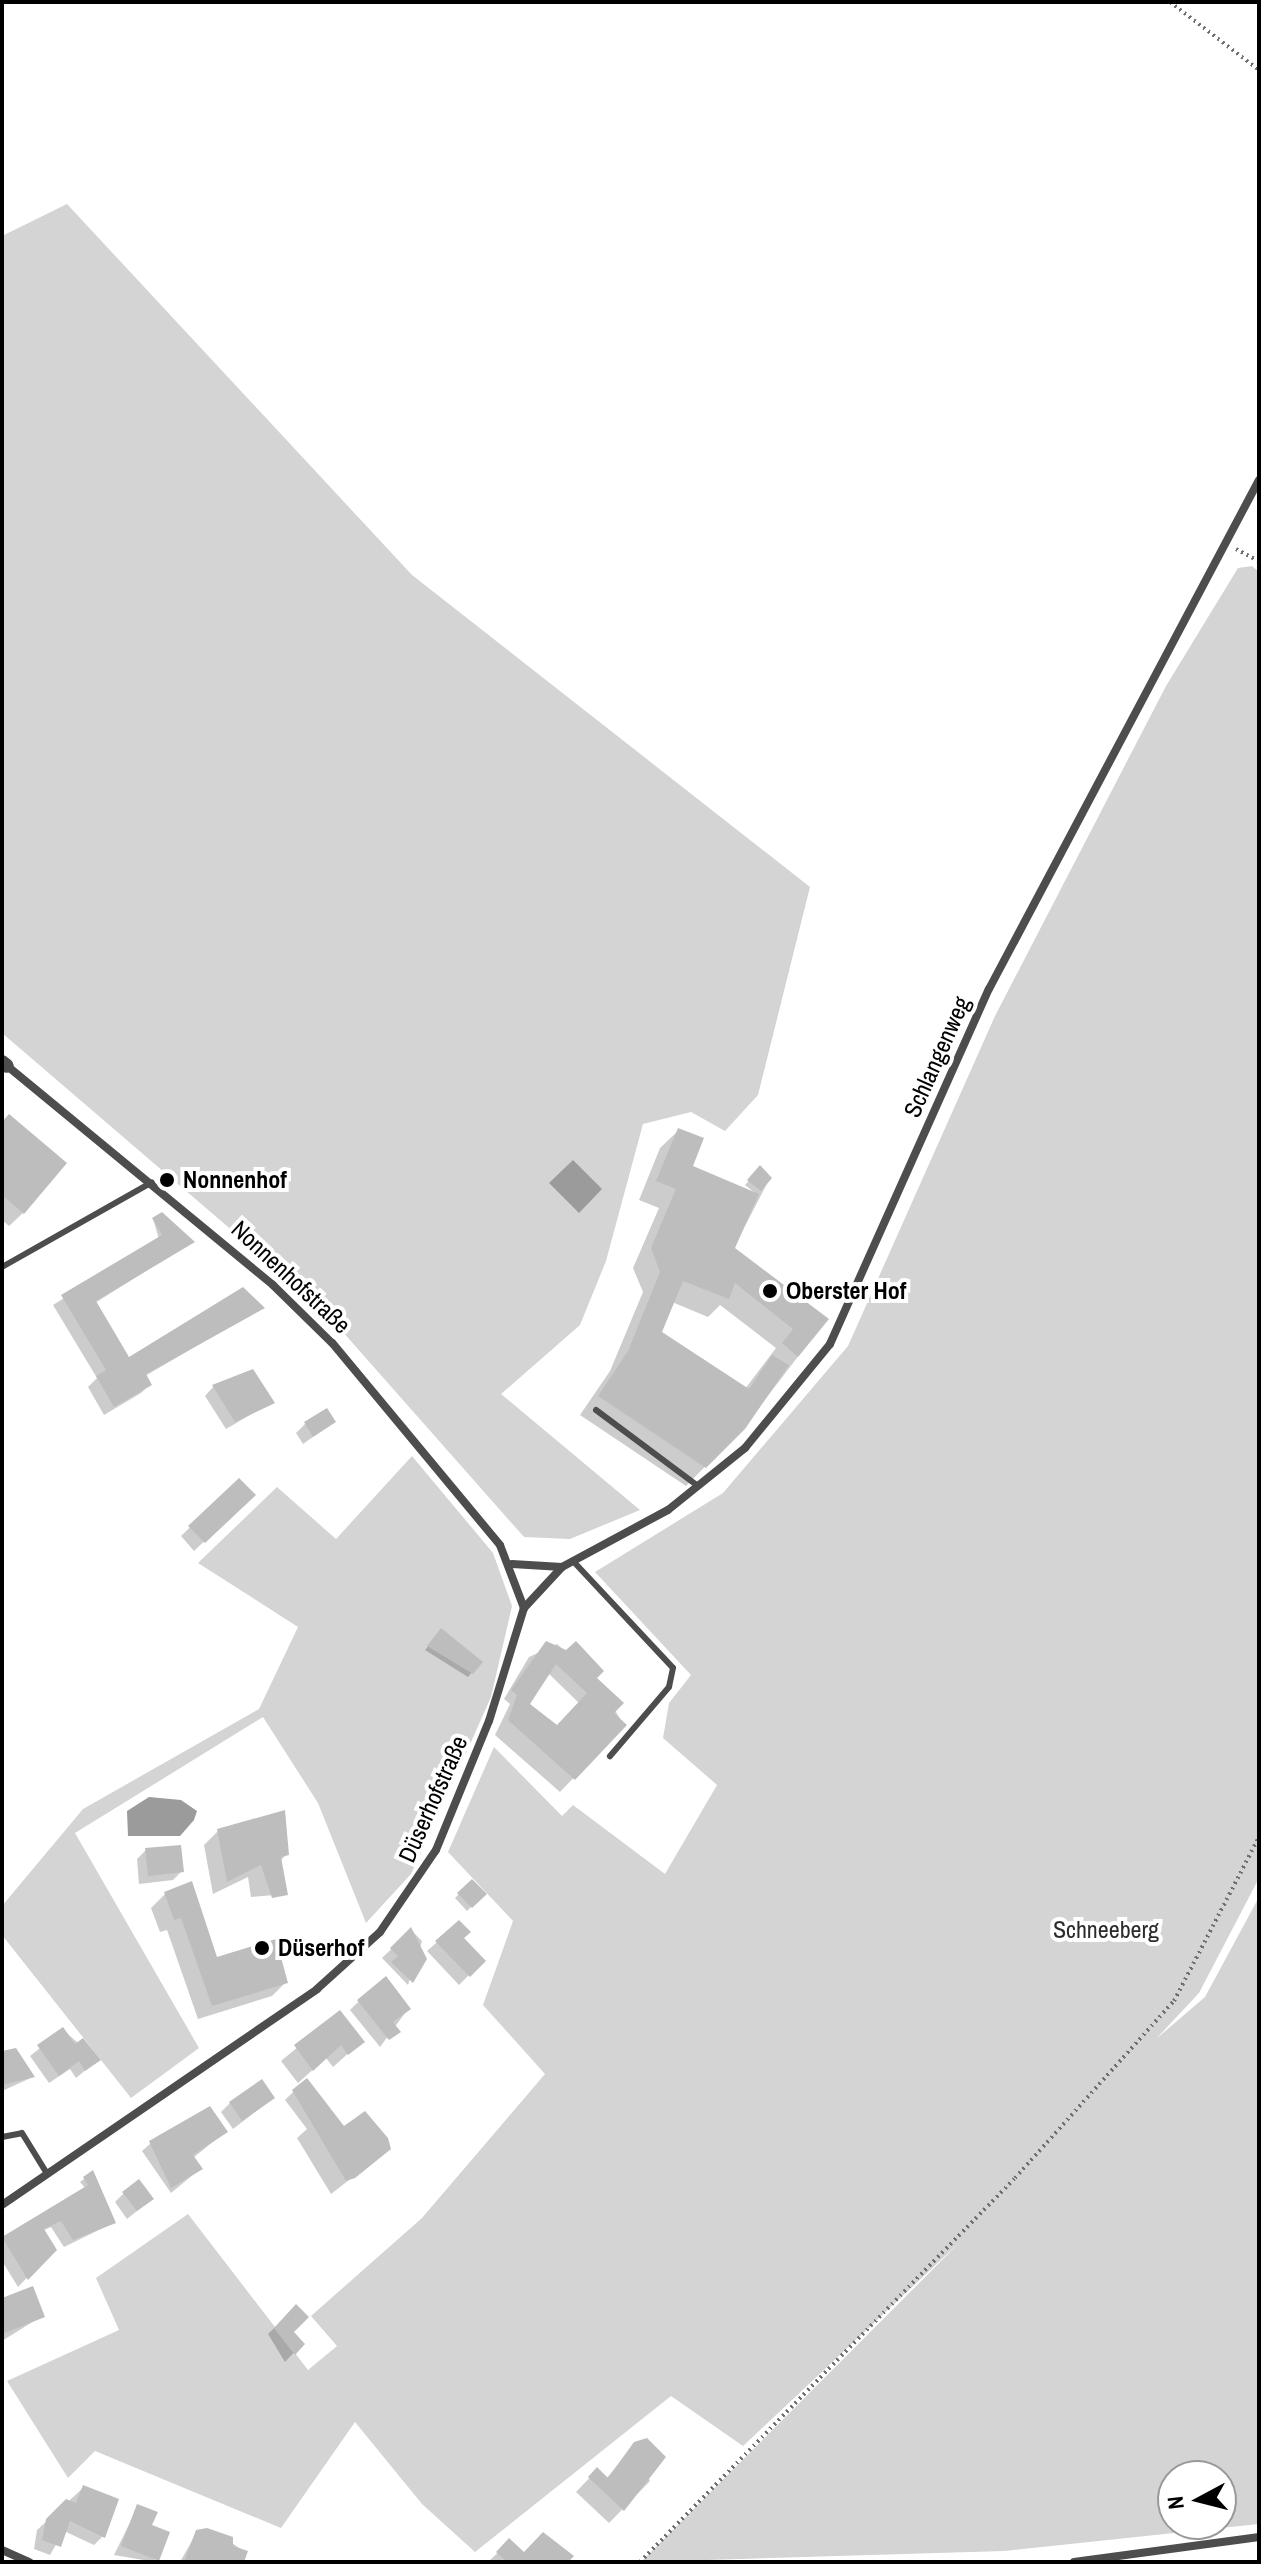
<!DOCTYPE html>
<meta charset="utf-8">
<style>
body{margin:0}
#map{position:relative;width:1261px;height:2564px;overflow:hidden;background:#fff;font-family:"Archivo Narrow",sans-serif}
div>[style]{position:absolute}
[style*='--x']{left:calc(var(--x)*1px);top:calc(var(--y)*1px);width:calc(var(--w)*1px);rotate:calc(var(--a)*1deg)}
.green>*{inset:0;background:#d4d4d4}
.water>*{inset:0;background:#9b9b9b}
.shadow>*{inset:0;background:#0003}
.building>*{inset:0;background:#bdbdbd}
.path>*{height:4px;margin-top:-2px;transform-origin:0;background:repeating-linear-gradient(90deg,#6f6f6f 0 2px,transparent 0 6px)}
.service>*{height:6px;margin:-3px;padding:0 3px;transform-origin:3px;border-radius:3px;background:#4d4d4d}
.minor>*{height:8px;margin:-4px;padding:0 4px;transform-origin:4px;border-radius:4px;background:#4d4d4d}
.tertiary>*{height:14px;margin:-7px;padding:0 7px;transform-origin:7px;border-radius:7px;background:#4d4d4d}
.dots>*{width:22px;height:22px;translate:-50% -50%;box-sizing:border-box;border:4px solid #fff;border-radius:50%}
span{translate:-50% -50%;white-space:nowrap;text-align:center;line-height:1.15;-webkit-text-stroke:8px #fff;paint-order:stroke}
.street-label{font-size:24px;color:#000}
.poi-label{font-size:24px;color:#000;font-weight:700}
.left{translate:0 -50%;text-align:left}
.park-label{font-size:24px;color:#2b2b2b}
.frame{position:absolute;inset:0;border:4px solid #000;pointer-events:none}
.north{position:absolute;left:1157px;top:2460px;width:80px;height:80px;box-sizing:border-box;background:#fff;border:2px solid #999;border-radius:50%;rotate:263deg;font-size:22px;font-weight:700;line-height:32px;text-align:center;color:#000}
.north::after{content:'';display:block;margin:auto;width:28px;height:36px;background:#000;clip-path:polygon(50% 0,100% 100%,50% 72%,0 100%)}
</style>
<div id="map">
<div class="green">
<div style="clip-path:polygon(67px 204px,412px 575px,810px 887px,758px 1095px,725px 1131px,691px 1112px,643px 1124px,606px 1261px,580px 1325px,501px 1394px,640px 1510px,570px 1539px,524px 1537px,319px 1305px,2px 1033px,2px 236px)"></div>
<div style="clip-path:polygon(evenodd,1252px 566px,1259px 572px,1259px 1878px,1199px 1993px,1156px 2039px,1205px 1997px,1259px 1897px,1259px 2524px,1004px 2551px,641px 2562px,960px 2242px,743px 2446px,671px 2396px,475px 2552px,422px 2504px,355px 2422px,281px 2528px,95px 2451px,68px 2478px,7px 2381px,119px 2330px,96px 2278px,188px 2214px,308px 2370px,337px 2346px,311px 2316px,422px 2218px,545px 2074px,483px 2005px,513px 1921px,448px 1852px,494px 1747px,562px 1816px,573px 1805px,665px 1874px,717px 1785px,663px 1738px,669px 1703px,691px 1675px,595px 1572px,723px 1493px,848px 1346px,995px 1016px,1166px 686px,1238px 568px,1252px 566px,1221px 2476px,1221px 2524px,1173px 2524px,1173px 2476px,1221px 2476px)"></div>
<div style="clip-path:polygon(412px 1456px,493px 1553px,512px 1606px,491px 1697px,436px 1821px,411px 1874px,366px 1923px,318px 1803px,263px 1717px,75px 1833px,199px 2048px,131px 2098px,2px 1935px,2px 1906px,83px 1809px,259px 1709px,298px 1627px,198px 1563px,277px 1487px,336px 1539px)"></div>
</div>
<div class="water">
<div style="clip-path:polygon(573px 1160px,602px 1189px,579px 1213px,549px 1183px)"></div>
<div style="clip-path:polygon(149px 1797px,181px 1800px,197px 1811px,194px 1820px,180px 1836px,128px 1836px,127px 1811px)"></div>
</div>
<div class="shadow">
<div style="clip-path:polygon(2px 1124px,23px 1213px,9px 1226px,2px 1220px)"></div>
<div style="clip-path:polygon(evenodd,679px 1130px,690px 1167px,755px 1193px,745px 1185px,760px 1168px,770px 1178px,733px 1249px,826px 1320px,744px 1427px,686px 1486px,580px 1415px,610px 1371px,643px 1292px,633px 1268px,659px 1208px,639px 1200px,660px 1148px,679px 1130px,672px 1302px,708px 1317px,720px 1305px,776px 1348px,745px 1389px,659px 1332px,672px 1302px)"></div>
<div style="clip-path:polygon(153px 1219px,192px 1242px,95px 1303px,128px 1359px,262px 1308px,145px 1376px,150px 1384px,141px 1393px,104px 1415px,88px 1387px,97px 1378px,53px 1305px,159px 1239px)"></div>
<div style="clip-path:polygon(213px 1387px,272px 1402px,226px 1429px,205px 1396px)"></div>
<div style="clip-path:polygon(334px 1422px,303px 1444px,296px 1433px,305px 1424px)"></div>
<div style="clip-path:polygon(239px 1480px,253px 1495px,194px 1551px,181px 1536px)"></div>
<div style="clip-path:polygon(437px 1635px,480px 1663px,468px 1677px,425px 1650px)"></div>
<div style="clip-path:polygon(evenodd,557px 1644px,595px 1678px,624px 1725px,560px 1792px,495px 1735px,510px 1704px,504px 1699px,529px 1657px,557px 1644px,548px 1673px,579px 1703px,556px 1727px,527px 1705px,548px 1673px)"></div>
<div style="clip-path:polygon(218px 1831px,287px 1854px,279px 1862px,286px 1894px,251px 1897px,248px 1877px,213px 1894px,204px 1845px)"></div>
<div style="clip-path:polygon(146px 1850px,182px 1871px,173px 1880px,139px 1884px,137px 1859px)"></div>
<div style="clip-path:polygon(472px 1881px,484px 1894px,467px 1911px,455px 1898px)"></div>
<div style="clip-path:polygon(165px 1894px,216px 1960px,286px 1982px,272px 1996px,198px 2019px,167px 1930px,160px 1932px,151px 1908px)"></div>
<div style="clip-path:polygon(459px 1923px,462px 1938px,483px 1961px,459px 1985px,427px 1951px)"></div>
<div style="clip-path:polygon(411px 1930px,422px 1941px,408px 1985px,382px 1958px)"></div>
<div style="clip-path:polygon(358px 2002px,408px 2009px,380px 2047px,350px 2010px)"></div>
<div style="clip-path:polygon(340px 2012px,362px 2041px,333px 2067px,326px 2058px,298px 2083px,281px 2061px)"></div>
<div style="clip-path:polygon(63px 2030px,98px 2060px,76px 2078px,70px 2069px,49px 2083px,30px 2056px)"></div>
<div style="clip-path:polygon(2px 2055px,33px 2077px,2px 2091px)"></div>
<div style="clip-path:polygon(295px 2090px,344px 2129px,389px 2149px,331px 2194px,297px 2138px,307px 2129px,285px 2100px)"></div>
<div style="clip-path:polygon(273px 2098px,233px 2129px,221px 2112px,230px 2103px)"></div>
<div style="clip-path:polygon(225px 2132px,193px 2158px,200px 2169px,171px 2193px,142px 2151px,151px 2143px)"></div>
<div style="clip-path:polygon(92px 2173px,113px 2223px,64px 2247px,51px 2227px,42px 2231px,54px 2250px,18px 2287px,2px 2261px,2px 2240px,86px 2189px,80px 2182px)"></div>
<div style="clip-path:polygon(124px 2193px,142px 2207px,127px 2219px,115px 2202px)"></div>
<div style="clip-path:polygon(2px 2301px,42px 2316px,2px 2341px)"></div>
<div style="clip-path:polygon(296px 2307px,291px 2332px,302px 2344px,285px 2362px,268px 2334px)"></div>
<div style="clip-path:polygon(635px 2444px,650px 2481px,609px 2523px,576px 2492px,597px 2470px,606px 2479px)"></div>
<div style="clip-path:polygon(83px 2488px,103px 2536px,94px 2545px,64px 2531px,50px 2555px,34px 2549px,37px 2530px)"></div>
<div style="clip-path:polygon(138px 2506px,150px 2526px,155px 2562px,114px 2555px)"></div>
<div style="clip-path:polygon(197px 2532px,219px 2534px,245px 2552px,239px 2562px,180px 2562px)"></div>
<div style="clip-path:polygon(510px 2541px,524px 2554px,565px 2562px,488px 2562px)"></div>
</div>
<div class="building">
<div style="clip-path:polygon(9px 1114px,67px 1163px,24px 1214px,2px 1195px,2px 1122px)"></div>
<div style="clip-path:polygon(678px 1128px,704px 1138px,693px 1166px,759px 1194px,735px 1248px,829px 1319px,798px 1357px,782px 1343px,793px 1329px,735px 1283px,729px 1299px,683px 1281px,662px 1332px,749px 1389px,772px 1355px,789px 1365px,745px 1429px,706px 1468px,598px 1396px,628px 1351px,660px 1272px,651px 1248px,676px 1189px,656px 1181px)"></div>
<div style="clip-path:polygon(760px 1165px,772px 1178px,761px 1191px,747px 1180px)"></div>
<div style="clip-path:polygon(162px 1212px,195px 1242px,96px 1301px,129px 1357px,243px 1287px,265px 1308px,146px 1374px,152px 1385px,114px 1407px,96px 1376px,106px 1370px,61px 1295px,162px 1235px,152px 1218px)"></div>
<div style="clip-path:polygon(253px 1369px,275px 1403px,235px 1422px,212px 1385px)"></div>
<div style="clip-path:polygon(327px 1408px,336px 1422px,313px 1437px,304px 1422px)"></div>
<div style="clip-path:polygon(239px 1478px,256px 1495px,205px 1543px,188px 1526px)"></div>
<div style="clip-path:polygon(441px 1628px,483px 1662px,473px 1674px,427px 1646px)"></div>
<div style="clip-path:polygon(evenodd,546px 1641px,566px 1650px,576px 1641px,604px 1671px,597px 1678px,624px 1703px,614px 1713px,627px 1725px,575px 1780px,508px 1720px,517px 1695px,511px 1690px,546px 1641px,556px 1664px,587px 1693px,557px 1725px,530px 1704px,556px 1664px)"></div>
<div style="clip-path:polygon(285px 1810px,289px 1855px,281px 1857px,288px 1895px,272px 1898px,261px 1865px,227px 1882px,217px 1829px)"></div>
<div style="clip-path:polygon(181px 1845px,184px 1872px,148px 1876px,145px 1848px)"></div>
<div style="clip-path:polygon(472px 1879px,487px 1894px,472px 1908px,457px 1893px)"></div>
<div style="clip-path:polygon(192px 1881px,217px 1957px,276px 1939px,288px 1983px,212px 2006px,181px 1918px,174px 1920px,164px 1892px)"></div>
<div style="clip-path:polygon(459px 1920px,471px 1932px,464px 1938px,486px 1961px,470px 1977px,435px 1941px)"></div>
<div style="clip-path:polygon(411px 1927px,427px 1959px,413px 1983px,391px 1962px,398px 1956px,390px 1948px)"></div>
<div style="clip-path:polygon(386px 1976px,411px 2009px,393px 2022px,401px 2032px,389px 2040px,357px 2000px)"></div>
<div style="clip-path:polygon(340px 2010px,365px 2042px,348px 2055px,341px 2045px,313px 2071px,294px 2045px)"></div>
<div style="clip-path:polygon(63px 2027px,75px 2044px,83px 2038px,101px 2060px,85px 2071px,79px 2061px,59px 2076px,37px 2045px)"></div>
<div style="clip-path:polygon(16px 2048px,35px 2077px,2px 2085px,2px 2051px)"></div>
<div style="clip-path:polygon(307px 2078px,344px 2126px,365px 2111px,388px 2138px,391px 2149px,355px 2178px,346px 2181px,292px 2090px)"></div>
<div style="clip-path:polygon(262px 2079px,275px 2098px,242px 2121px,229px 2102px)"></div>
<div style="clip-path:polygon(210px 2106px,228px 2132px,193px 2155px,203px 2169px,171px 2188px,149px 2141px)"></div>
<div style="clip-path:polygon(93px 2170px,116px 2223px,73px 2240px,61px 2221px,44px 2229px,57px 2250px,28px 2280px,2px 2237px,88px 2185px,83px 2177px)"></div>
<div style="clip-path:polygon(139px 2179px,154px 2199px,137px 2211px,122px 2192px)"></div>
<div style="clip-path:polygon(33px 2286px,45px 2317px,2px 2334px,2px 2298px)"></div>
<div style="clip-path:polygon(296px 2304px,309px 2317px,294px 2332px,305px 2344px,295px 2355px,274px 2328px)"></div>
<div style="clip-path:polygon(647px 2438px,666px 2457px,624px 2511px,588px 2477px,597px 2467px,608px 2478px,634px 2442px)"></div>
<div style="clip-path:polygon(83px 2485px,119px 2499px,105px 2538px,70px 2521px,61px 2547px,42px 2540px,46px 2519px,66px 2499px,76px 2503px)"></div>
<div style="clip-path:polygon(137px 2504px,158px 2512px,152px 2525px,170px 2532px,159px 2561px,121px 2546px)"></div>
<div style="clip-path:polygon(207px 2528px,233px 2537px,233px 2546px,248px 2551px,244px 2562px,184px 2562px,196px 2530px)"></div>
<div style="clip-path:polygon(543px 2532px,574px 2556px,568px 2562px,507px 2562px,496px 2552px,509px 2538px,524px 2552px)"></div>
</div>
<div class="path">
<div style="--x:1170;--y:2;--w:112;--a:37.4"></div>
<div style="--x:1236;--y:549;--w:26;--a:28"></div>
<div style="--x:640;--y:2562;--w:537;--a:-45.68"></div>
<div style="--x:1015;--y:2178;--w:238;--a:-48.1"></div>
<div style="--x:1174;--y:2001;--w:185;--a:-62.6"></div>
</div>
<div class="service">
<div style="--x:2;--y:1267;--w:172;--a:-29.5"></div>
<div style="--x:596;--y:1410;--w:127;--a:36.7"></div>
<div style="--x:573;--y:1561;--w:146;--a:46.9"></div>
<div style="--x:673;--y:1668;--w:19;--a:102"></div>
<div style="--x:669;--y:1687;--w:91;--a:130.5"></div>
<div style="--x:2;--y:2137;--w:20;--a:-11"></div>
<div style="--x:22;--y:2133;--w:46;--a:58.4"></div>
</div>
<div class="minor">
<div style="--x:512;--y:1564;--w:50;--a:3.4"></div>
<div style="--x:524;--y:1608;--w:56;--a:-47.2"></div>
<div style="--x:562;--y:1567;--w:120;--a:-28.3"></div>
<div style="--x:668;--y:1510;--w:99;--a:-38.8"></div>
<div style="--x:745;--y:1448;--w:134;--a:-50.7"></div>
<div style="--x:830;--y:1344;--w:389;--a:-65.9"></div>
<div style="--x:989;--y:989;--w:576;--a:-62.06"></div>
<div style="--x:2;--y:2205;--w:382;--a:-34.4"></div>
<div style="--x:317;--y:1989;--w:85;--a:-42.1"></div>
<div style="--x:380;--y:1932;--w:99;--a:-55.7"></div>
<div style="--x:436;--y:1850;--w:139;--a:-67.7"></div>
<div style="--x:489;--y:1721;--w:118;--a:-72.8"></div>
<div style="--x:524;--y:1608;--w:67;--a:-110.9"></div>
<div style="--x:500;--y:1545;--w:263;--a:-129.7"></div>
<div style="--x:332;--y:1343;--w:83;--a:-135.5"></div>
<div style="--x:273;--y:1285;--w:345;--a:-140.5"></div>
<div style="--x:2;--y:2550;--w:30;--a:24"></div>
<div style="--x:1074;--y:2562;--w:187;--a:-7.7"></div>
</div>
<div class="tertiary">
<div style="--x:2;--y:1062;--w:6;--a:39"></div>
</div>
<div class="dots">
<div style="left:167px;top:1180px;background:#000"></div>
<div style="left:770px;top:1291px;background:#000"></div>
<div style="left:262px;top:1948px;background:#000"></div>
</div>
<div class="street-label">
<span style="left:937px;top:1057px;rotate:-66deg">Schlangenweg</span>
<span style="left:291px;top:1277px;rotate:43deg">Nonnenhofstraße</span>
<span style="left:433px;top:1799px;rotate:-66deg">Düserhofstraße</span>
</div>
<div class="poi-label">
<span class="left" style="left:183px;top:1180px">Nonnenhof</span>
<span class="left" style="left:786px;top:1291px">Oberster Hof</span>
<span class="left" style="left:278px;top:1948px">Düserhof</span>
</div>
<div class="park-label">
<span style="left:1106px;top:1930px">Schneeberg</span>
</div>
<div class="frame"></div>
<div class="north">N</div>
</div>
